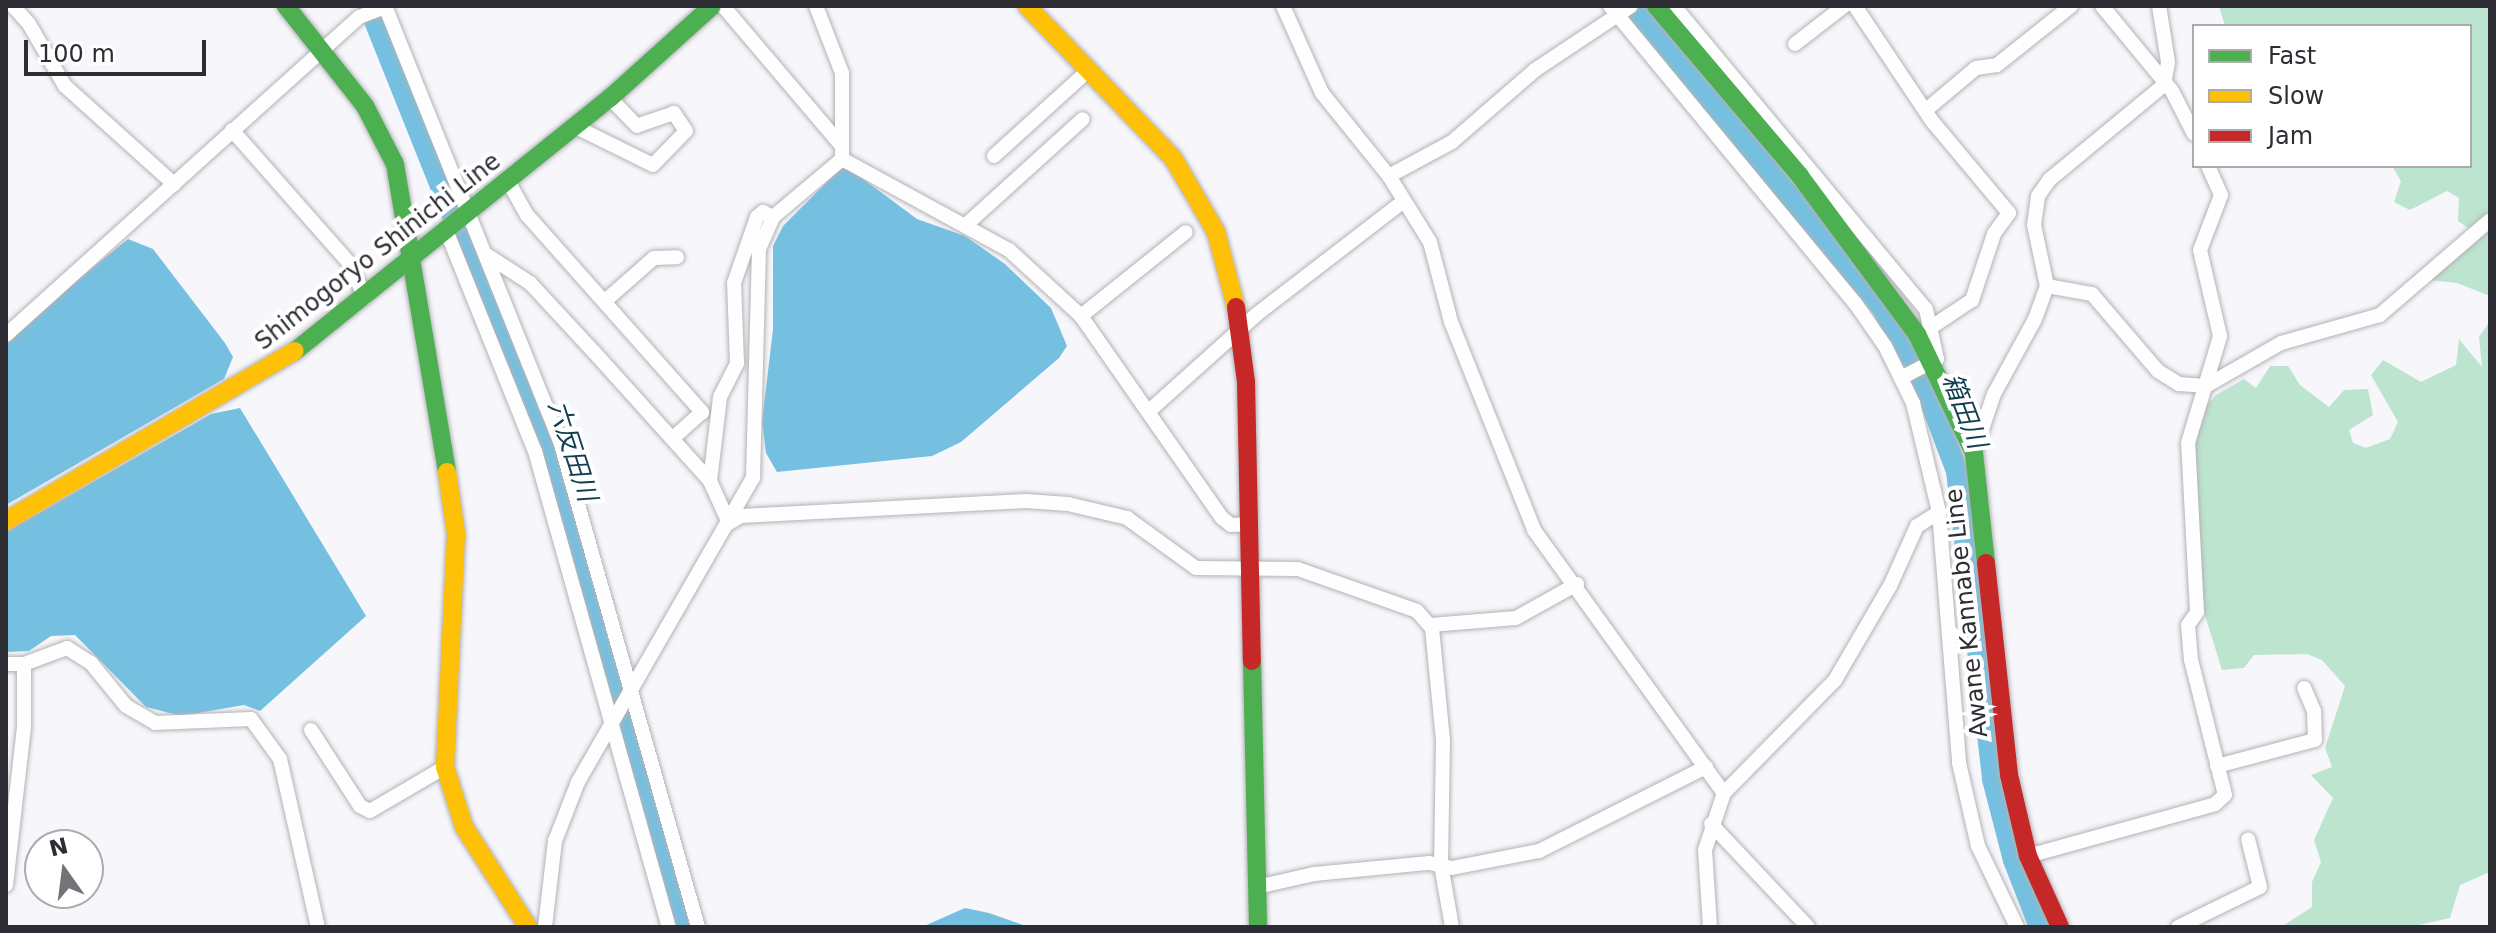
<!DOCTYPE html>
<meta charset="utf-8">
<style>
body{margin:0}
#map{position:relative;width:2496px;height:933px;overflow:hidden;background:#f6f6fb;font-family:"DejaVu Sans","Noto Sans JP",sans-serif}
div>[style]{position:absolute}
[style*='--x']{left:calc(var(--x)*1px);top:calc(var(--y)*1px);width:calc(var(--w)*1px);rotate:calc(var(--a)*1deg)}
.green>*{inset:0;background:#bde4ce}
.water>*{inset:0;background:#75c0e0}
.river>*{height:22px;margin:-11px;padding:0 11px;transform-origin:11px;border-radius:11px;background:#75c0e0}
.roads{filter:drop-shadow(0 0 2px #b2b2b7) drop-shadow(0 0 2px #b2b2b7)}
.street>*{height:14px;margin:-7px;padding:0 7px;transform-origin:7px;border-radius:7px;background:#fefefe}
.fast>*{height:18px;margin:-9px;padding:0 9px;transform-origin:9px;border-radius:9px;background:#4caf50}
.slow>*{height:18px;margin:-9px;padding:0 9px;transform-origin:9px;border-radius:9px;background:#ffc107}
.jam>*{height:18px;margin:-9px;padding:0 9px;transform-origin:9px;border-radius:9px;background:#c62828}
span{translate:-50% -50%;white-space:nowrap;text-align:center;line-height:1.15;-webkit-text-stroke:8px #fff;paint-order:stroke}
.street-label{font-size:24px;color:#2e2d34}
.water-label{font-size:26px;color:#103e50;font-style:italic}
.frame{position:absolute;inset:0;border:8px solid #2e2d34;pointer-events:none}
.legend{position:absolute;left:2192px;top:24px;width:280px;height:144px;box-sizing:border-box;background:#fff;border:2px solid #ababae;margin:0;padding:10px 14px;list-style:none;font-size:24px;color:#2e2d34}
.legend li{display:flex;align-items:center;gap:16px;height:40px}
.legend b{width:40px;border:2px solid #ababae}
.north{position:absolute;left:24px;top:829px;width:80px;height:80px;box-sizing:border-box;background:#fff;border:2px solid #ababae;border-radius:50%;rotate:346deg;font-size:22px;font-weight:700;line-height:32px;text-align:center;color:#2e2d34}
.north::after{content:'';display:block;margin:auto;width:28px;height:36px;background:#74737a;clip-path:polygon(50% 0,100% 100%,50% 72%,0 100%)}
.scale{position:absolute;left:24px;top:40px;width:182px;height:36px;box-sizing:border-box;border:4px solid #2e2d34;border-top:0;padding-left:10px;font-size:24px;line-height:28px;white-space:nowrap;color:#2e2d34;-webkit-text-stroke:6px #fff;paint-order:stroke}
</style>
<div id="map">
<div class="green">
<div style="clip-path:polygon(2219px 6px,2490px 6px,2490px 213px,2468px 228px,2458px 221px,2459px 198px,2447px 191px,2410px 210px,2394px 202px,2401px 181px,2392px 166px,2470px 166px,2470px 26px,2225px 26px)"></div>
<div style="clip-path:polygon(2490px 229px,2490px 296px,2457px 283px,2428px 280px)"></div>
<div style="clip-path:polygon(2490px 321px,2490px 872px,2460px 885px,2450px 918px,2410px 927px,2281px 927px,2312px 907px,2312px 882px,2321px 862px,2314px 840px,2333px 798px,2311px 775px,2332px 767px,2325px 748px,2345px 686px,2322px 660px,2307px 654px,2254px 655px,2244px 668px,2222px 670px,2204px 612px,2193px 443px,2206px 406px,2216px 395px,2244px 379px,2256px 388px,2270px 366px,2288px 366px,2300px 385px,2329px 407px,2344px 390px,2368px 389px,2373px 415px,2349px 430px,2353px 443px,2366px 448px,2390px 439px,2398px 422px,2371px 375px,2383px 360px,2421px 382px,2456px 365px,2459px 339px,2482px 367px,2479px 337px)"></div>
</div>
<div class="water">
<div style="clip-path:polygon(841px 168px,851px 170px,917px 219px,965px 236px,1005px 264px,1051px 308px,1067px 346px,1059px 358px,961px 442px,932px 456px,777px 472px,766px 453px,762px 422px,773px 329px,773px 246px,783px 226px)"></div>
<div style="clip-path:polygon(128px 239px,153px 249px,225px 343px,233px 357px,224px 379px,6px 505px,6px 344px,23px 324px)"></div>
<div style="clip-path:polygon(240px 408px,366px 616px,260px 711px,244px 705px,181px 716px,146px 707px,75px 635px,51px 636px,29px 651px,7px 652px,6px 532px,211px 414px)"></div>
<div style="clip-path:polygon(965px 908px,989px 913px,1029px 927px,922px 927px)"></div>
</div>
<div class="river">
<div style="--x:369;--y:6;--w:455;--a:68.2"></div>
<div style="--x:538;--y:428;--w:520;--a:73.69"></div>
<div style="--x:1632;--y:6;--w:390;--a:50.3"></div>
<div style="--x:1881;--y:306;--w:86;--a:60.8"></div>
<div style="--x:1923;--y:381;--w:96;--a:69.3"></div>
<div style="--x:1957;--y:471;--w:310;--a:83.3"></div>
<div style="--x:1993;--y:779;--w:84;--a:75.5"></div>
<div style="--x:2014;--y:860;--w:72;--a:68.8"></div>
</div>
<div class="roads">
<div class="street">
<div style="--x:13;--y:6;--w:24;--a:48"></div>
<div style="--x:29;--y:24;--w:72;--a:59.9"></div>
<div style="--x:65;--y:86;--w:147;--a:42"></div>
<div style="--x:385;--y:6;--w:469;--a:68.1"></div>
<div style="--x:560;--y:441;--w:505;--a:74.15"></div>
<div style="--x:723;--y:6;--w:181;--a:49.7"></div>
<div style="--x:816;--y:6;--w:72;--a:68.8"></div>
<div style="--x:842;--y:73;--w:86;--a:90"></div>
<div style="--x:842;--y:159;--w:190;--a:28.6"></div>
<div style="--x:1009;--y:250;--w:98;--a:42.5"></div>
<div style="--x:1081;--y:316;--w:246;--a:55.1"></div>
<div style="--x:1222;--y:518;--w:11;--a:38"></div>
<div style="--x:1231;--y:525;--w:19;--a:-3"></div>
<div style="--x:1283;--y:6;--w:95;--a:65.9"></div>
<div style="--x:1322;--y:93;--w:107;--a:51.1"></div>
<div style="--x:1389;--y:176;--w:78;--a:58.2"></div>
<div style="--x:1430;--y:242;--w:83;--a:75.3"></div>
<div style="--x:1451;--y:322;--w:224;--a:68.2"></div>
<div style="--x:1534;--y:530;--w:324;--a:54.2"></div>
<div style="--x:1610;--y:6;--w:385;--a:50.5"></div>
<div style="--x:1855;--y:303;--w:52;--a:55.1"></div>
<div style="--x:1885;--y:346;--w:64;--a:63.8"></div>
<div style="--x:1913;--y:403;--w:112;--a:76.6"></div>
<div style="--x:1939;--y:512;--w:252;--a:85.4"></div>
<div style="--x:1959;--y:763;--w:85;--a:77.1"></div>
<div style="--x:1978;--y:846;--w:90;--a:64.3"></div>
<div style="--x:1674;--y:6;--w:394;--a:50.3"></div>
<div style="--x:1926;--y:309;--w:51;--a:77.6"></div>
<div style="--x:1937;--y:359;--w:41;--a:152.2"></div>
<div style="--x:1855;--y:6;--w:138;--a:56.2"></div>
<div style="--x:1932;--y:121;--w:120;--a:50.1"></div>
<div style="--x:2009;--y:213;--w:26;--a:126"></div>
<div style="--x:1994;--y:234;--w:70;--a:108.4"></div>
<div style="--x:1972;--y:300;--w:47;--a:146.3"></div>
<div style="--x:2102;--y:6;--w:110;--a:50.5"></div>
<div style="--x:2172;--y:91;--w:48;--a:62.9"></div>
<div style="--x:1795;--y:44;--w:62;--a:-37.8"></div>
<div style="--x:1926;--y:110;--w:65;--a:-40"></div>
<div style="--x:1976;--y:68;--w:21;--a:-8"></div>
<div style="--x:1997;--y:65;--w:95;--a:-38.6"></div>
<div style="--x:574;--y:126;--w:88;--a:26.3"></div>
<div style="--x:653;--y:165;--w:47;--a:-45.9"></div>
<div style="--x:686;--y:131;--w:22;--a:-124"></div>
<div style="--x:674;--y:113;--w:39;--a:161"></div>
<div style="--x:637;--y:126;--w:39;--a:-134"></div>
<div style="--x:232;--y:130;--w:179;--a:48.6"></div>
<div style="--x:350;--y:264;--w:37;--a:66"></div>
<div style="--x:994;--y:156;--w:130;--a:-42.2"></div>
<div style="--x:1389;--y:176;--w:72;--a:-28.4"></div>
<div style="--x:1452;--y:142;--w:110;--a:-40.9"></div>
<div style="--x:1535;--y:70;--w:115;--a:-33.7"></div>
<div style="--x:508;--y:181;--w:39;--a:61"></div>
<div style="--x:527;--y:215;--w:264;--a:48.4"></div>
<div style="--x:702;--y:412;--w:40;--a:138"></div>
<div style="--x:967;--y:224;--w:156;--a:-42.2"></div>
<div style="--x:446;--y:230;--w:238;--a:68.1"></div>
<div style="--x:535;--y:451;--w:495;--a:74.3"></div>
<div style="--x:485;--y:254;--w:54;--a:32.8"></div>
<div style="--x:530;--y:283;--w:94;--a:47.2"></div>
<div style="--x:594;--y:352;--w:173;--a:48"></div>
<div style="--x:710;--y:481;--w:46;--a:65.7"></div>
<div style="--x:2047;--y:286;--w:46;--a:10.1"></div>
<div style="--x:2092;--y:294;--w:101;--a:49.4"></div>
<div style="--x:2158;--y:371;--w:25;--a:32"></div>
<div style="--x:2179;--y:384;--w:27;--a:4"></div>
<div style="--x:2206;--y:386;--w:86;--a:-29.8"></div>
<div style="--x:2281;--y:343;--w:103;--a:-15.8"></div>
<div style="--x:2380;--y:315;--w:145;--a:-40.8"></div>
<div style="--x:605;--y:301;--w:65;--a:-41.3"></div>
<div style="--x:654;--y:258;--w:23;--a:-2"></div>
<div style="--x:1081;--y:316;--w:134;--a:-38.7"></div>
<div style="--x:6;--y:335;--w:475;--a:-42"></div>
<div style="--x:359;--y:17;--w:28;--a:-21"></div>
<div style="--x:1149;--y:411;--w:145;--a:-41.9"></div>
<div style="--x:1257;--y:314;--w:182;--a:-37.6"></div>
<div style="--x:1974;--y:453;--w:62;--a:-71.3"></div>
<div style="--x:1994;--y:394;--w:85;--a:-61.3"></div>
<div style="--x:2035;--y:319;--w:35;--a:-70"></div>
<div style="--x:2047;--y:286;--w:62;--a:-102"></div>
<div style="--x:2034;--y:225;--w:29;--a:-82"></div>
<div style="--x:2038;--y:196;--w:19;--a:-55"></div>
<div style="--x:2049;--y:180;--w:149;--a:-39.6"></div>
<div style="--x:2164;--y:85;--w:23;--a:-80"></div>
<div style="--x:2168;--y:62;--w:57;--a:-99.1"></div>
<div style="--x:710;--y:481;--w:85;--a:-83.2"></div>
<div style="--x:720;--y:397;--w:38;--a:-63"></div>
<div style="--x:737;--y:363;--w:80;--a:-92.1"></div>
<div style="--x:734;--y:283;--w:70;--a:-70.8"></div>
<div style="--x:757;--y:217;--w:8;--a:-40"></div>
<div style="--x:763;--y:212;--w:11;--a:27"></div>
<div style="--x:729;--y:523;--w:14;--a:-30"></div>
<div style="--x:741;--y:516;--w:285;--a:-3"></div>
<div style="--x:1026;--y:501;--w:42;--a:4.1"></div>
<div style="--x:1068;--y:504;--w:61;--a:13.3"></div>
<div style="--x:1127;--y:518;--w:85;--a:35.9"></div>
<div style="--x:1196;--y:568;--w:102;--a:0.6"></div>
<div style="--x:1298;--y:569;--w:126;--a:19.4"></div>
<div style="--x:1417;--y:611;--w:23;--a:49"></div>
<div style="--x:1432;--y:628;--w:113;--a:84.4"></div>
<div style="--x:1443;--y:740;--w:125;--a:90.9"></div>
<div style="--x:1441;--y:865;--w:63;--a:79.9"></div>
<div style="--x:1431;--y:625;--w:85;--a:-4.7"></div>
<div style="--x:1516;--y:618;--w:70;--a:-29.1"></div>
<div style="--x:6;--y:664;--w:18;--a:0"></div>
<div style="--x:24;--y:664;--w:46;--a:-20.4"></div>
<div style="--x:67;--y:648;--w:28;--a:32"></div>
<div style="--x:91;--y:663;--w:55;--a:50.9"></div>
<div style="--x:126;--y:706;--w:34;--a:30"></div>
<div style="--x:155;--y:723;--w:96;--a:-2.4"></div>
<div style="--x:251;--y:719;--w:49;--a:54.1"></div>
<div style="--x:280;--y:759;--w:172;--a:77.3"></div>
<div style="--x:311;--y:730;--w:90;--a:57.2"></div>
<div style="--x:360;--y:806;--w:11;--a:27"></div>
<div style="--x:370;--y:811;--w:87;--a:-30.4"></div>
<div style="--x:2217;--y:766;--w:101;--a:-14.9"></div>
<div style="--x:2315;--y:740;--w:29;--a:-92"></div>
<div style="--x:2314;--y:711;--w:25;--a:-113"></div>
<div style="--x:1711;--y:824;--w:141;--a:46.7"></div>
<div style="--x:2028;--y:856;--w:194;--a:-15.5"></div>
<div style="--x:2215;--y:804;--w:13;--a:-42"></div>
<div style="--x:2225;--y:795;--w:139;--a:-104.1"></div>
<div style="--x:2191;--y:660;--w:35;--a:-95"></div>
<div style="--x:2188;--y:625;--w:16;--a:-55"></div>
<div style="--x:2197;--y:612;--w:169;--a:-93"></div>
<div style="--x:2188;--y:443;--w:112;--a:-73.3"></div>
<div style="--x:2220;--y:336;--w:88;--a:-103.1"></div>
<div style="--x:2200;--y:250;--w:59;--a:-69.1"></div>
<div style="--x:2221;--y:195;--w:32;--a:-114"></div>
<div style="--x:6;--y:885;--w:159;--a:-83.5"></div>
<div style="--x:24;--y:727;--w:63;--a:-90"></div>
<div style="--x:1257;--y:887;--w:58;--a:-12.8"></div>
<div style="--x:1314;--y:874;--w:116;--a:-5.5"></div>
<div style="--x:1429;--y:863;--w:24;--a:12"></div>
<div style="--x:1452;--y:868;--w:89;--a:-11.1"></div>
<div style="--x:1539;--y:851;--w:187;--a:-26.7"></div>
<div style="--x:545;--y:927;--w:87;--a:-83.4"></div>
<div style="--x:555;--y:841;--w:63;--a:-68.7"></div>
<div style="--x:578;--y:782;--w:351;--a:-60.1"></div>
<div style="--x:753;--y:478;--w:229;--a:-88.5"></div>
<div style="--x:759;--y:249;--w:35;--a:-66"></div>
<div style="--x:773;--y:217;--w:90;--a:-40"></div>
<div style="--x:1710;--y:927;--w:77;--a:-93.7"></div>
<div style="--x:1705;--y:850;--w:60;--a:-71.6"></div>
<div style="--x:1724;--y:793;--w:158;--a:-45.5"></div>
<div style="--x:1835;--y:680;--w:109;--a:-59.7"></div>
<div style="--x:1890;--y:586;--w:66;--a:-65.8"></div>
<div style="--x:1917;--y:526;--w:26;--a:-32"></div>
<div style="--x:2178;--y:927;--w:91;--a:-26"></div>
<div style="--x:2260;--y:887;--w:49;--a:-104"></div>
</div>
<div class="fast">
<div style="--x:286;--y:6;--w:127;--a:51.7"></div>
<div style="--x:365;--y:106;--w:65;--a:62.7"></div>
<div style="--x:395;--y:164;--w:312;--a:80.4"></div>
<div style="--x:1656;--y:6;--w:223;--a:49.7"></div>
<div style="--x:1800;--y:176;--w:197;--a:53.5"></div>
<div style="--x:1917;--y:334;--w:132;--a:64.4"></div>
<div style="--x:1974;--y:453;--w:111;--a:83.8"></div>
<div style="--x:295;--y:351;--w:404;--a:-38.8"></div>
<div style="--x:610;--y:98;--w:137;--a:-42"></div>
<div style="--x:1252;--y:661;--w:266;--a:88.7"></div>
</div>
<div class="slow">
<div style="--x:1027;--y:6;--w:211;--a:46.2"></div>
<div style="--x:1173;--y:158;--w:86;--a:59.8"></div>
<div style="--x:1216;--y:232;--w:78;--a:75.1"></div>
<div style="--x:447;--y:472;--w:63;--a:81.7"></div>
<div style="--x:456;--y:534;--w:233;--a:92.7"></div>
<div style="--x:445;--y:767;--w:63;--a:72.4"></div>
<div style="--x:464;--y:827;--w:119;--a:57.4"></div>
<div style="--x:6;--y:521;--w:335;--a:-30.5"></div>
</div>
<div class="jam">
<div style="--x:1236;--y:307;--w:76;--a:82.4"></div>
<div style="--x:1246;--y:382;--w:279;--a:88.8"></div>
<div style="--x:1986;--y:563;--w:213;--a:83.8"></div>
<div style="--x:2009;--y:775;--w:83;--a:76.8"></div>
<div style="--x:2028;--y:856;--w:78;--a:65.7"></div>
</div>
</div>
<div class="street-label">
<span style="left:378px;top:252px;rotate:-38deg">Shimogoryo Shinichi Line</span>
<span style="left:1967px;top:613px;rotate:-96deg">Awane Kannabe Line</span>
</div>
<div class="water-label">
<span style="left:1964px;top:411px;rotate:69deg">箱田川</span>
<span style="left:572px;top:451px;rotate:72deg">六反田川</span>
</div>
<div class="frame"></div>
<ul class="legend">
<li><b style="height:10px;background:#4caf50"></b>Fast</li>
<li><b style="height:10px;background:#ffc107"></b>Slow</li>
<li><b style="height:10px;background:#c62828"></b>Jam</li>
</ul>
<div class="north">N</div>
<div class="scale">100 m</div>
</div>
